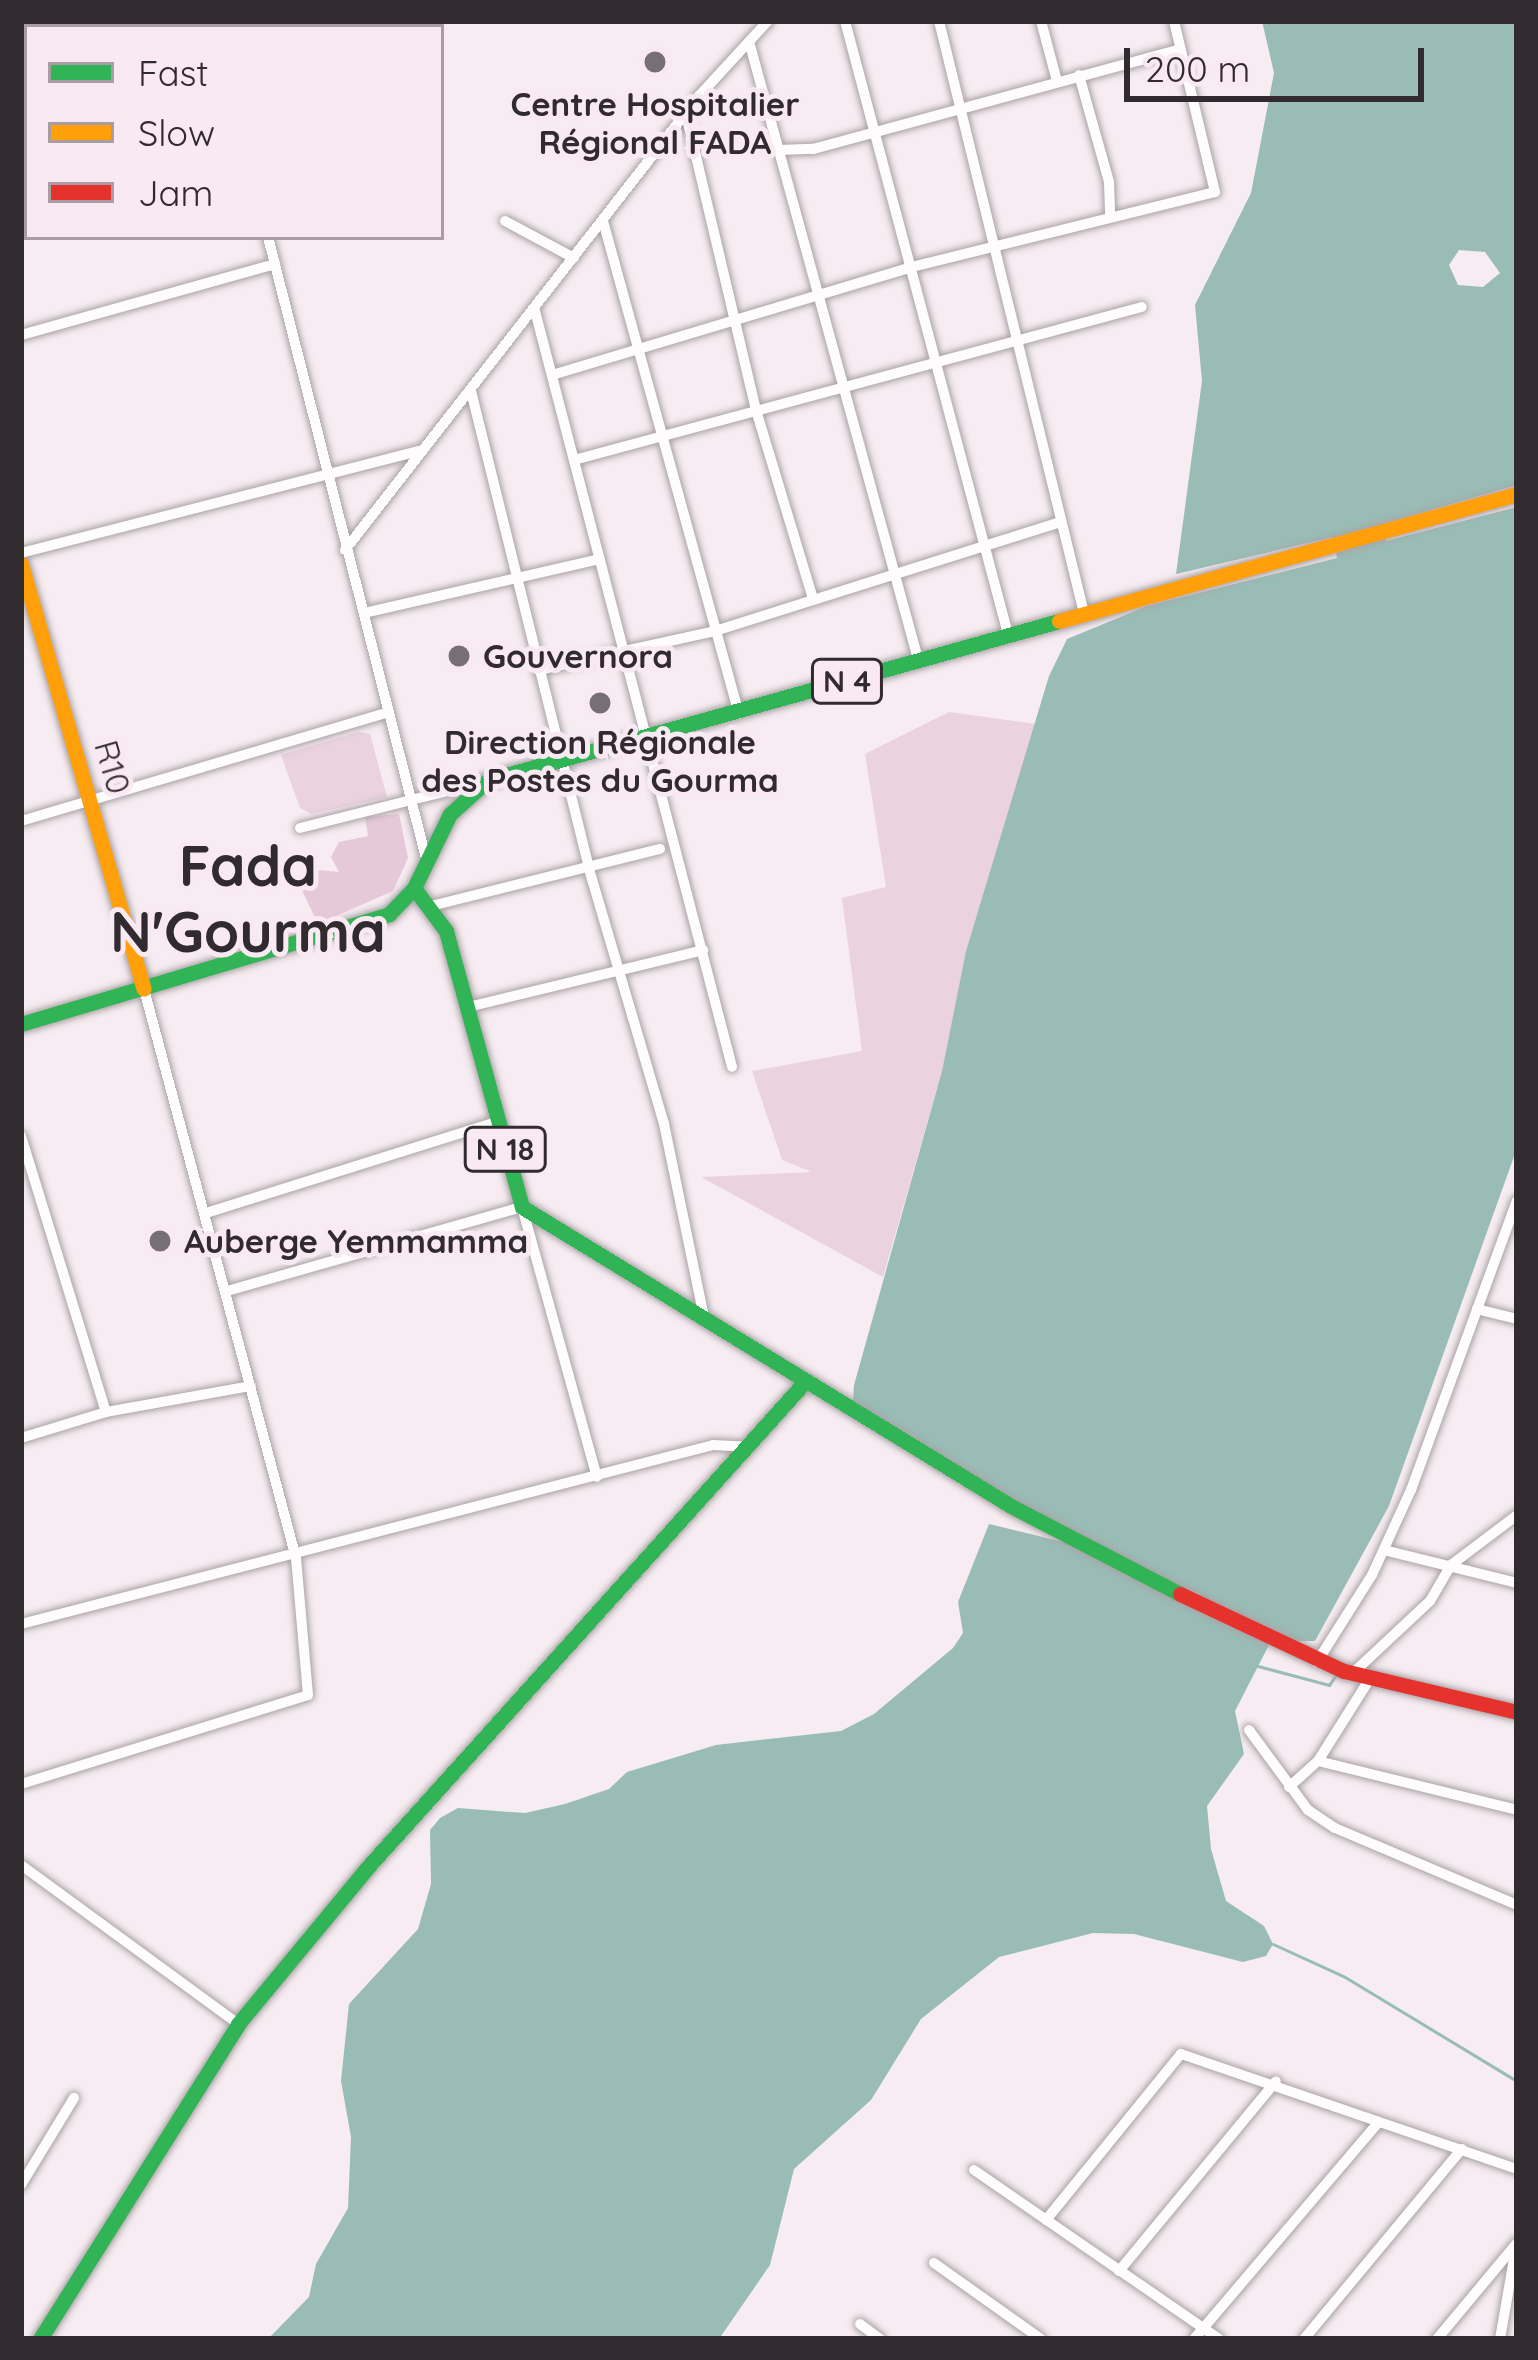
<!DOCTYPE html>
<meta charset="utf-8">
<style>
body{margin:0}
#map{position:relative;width:1538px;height:2360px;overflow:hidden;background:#f6ecf1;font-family:Quicksand,sans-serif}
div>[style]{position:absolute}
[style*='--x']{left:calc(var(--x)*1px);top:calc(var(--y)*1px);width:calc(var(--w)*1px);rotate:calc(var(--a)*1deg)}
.green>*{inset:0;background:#ead2df}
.forest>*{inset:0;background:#e6c9d9}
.water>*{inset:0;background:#99bdb6}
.stream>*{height:3px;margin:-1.5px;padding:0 1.5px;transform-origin:1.5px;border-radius:1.5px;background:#99bdb6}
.roads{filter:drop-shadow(0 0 3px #aaa3a6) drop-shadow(0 0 3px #aaa3a6)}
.street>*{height:10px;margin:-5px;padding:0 5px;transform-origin:5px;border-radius:5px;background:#fefcfd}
.fast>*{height:15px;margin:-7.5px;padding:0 7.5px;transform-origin:7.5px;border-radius:7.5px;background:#30b455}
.slow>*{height:15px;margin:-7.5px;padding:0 7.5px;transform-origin:7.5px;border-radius:7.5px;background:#ff9f0a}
.jam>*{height:15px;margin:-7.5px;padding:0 7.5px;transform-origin:7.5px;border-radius:7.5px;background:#e5322d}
.dots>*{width:33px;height:33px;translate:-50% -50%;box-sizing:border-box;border:6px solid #f9e9f2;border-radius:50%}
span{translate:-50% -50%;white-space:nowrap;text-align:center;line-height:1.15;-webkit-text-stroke:10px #f9e9f2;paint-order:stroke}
.shield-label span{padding:3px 9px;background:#f9e9f2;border:3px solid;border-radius:9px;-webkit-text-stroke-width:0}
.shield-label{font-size:30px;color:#312b2f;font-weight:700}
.poi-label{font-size:33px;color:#312b2f;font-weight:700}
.left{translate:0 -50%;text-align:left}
.street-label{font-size:33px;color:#312b2f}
.town-label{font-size:57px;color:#312b2f;font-weight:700}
.frame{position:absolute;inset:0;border:24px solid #312b2f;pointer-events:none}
.legend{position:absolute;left:24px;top:24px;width:420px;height:216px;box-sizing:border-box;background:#f9e9f2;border:3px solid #a99da4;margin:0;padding:15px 21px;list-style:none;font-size:36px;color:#312b2f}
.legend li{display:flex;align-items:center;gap:24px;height:60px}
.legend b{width:60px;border:3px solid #a99da4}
.scale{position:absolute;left:1124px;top:48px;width:300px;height:54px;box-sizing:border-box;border:6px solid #312b2f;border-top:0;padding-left:15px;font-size:36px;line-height:42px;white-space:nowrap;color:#312b2f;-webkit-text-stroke:9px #f9e9f2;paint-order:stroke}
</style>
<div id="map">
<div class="green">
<div style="clip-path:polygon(949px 712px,1036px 724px,966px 951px,942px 1071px,883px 1277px,701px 1177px,812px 1172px,782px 1160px,752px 1071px,862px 1051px,842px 898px,886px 887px,865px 754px)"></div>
<div style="clip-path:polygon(358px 732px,370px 734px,387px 797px,311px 814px,300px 808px,281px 755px)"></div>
</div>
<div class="forest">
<div style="clip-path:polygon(399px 814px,408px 858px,393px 891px,318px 924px,299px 884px,317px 870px,339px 872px,331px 857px,339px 842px,368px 836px,365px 817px)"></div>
</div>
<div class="water">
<div style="clip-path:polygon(evenodd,1262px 21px,1517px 21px,1517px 485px,1382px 524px,1386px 541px,1517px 507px,1517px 1148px,1389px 1506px,1315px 1641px,1271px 1641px,1235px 1711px,1244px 1754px,1207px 1806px,1211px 1849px,1226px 1901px,1264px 1926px,1273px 1944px,1266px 1956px,1243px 1962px,1134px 1934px,1093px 1933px,999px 1957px,921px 2019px,871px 2100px,794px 2169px,770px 2265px,719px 2339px,268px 2339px,309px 2297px,316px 2264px,348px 2208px,351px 2137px,341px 2081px,349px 2004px,418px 1929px,431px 1884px,430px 1830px,440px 1818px,458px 1808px,525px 1813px,565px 1804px,609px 1789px,627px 1772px,716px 1745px,841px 1731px,874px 1714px,953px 1648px,963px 1633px,958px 1602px,989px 1524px,1084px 1547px,853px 1401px,854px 1385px,942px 1071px,966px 951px,1049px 676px,1067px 639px,1147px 606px,1337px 558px,1333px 537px,1176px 574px,1202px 381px,1195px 305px,1251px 193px,1274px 73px,1262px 21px,1459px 250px,1485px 252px,1500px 273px,1483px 287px,1458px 285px,1449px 265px,1459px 250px)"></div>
</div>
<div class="stream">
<div style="--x:1254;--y:1665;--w:78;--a:14.9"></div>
<div style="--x:1329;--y:1685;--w:12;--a:-55"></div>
<div style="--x:1273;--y:1944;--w:79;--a:24.6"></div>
<div style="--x:1345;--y:1977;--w:201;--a:31.2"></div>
</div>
<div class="roads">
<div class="street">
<div style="--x:214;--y:21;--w:6;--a:81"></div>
<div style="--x:845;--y:21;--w:634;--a:75.11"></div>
<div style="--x:939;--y:21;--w:609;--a:76.24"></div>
<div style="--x:1041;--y:21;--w:62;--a:75.1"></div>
<div style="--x:750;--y:45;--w:637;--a:74.7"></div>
<div style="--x:1079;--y:75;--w:111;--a:74.3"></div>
<div style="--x:1109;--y:182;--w:35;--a:88"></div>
<div style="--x:686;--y:114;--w:304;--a:76.7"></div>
<div style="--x:756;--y:410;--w:197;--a:73.2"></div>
<div style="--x:778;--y:150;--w:35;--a:-2"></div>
<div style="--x:813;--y:149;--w:380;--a:-15.2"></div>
<div style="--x:505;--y:221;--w:78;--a:28.2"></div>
<div style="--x:603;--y:221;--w:511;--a:74.58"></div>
<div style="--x:268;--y:237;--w:641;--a:75.73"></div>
<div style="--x:535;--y:311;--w:781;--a:75.39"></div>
<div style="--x:21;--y:335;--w:264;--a:-15.6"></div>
<div style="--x:552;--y:375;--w:372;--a:-16.7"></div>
<div style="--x:908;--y:268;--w:316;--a:-13.9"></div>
<div style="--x:1215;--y:192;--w:176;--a:-103.5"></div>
<div style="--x:471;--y:391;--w:492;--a:76.1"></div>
<div style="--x:589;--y:869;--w:266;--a:73.6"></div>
<div style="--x:664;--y:1124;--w:198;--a:78.3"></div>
<div style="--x:574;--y:460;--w:588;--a:-15.08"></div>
<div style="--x:345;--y:550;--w:576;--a:-52.06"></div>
<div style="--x:699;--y:96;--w:102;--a:-47.4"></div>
<div style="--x:21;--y:553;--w:411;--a:-14.4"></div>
<div style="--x:364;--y:613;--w:242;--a:-12.9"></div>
<div style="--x:538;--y:670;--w:181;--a:-12.4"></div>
<div style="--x:715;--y:631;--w:362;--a:-17.5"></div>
<div style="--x:21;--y:821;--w:384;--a:-16.5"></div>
<div style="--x:300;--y:828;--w:185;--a:-14.1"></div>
<div style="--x:431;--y:906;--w:236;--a:-14"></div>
<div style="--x:468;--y:1007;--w:242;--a:-13.6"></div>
<div style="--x:21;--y:1136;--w:289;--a:72.9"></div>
<div style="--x:206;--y:1213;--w:305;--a:-17.4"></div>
<div style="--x:227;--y:1291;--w:307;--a:-15.9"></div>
<div style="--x:522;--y:1207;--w:280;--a:74.5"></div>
<div style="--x:1477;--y:1309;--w:41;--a:14"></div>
<div style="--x:21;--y:1438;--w:89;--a:-17"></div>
<div style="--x:106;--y:1412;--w:147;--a:-10.2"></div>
<div style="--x:1384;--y:1550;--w:137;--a:13.9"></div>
<div style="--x:21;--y:1624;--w:715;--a:-14.5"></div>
<div style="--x:713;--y:1445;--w:35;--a:3"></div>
<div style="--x:1317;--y:1662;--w:103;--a:-57.7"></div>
<div style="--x:1372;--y:1575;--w:94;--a:-65.4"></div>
<div style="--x:1411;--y:1490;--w:308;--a:-69.9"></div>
<div style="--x:1353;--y:1673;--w:105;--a:-43.1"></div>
<div style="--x:1430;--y:1601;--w:42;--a:-59.7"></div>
<div style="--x:1451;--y:1565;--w:83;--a:-37.1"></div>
<div style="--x:1249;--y:1730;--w:99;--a:53.6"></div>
<div style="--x:1308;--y:1810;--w:32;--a:34"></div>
<div style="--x:1335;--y:1828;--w:198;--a:22.9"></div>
<div style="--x:1318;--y:1761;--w:205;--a:13.8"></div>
<div style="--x:21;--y:1784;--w:300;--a:-17.2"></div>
<div style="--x:308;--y:1695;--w:138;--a:-95"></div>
<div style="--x:296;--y:1558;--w:589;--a:-104.96"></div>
<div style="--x:1289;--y:1787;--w:39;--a:-42"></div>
<div style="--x:1318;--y:1761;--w:99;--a:-57.8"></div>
<div style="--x:21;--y:1865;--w:269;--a:36.2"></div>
<div style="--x:974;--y:2170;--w:298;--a:34.6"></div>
<div style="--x:21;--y:2185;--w:102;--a:-58.7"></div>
<div style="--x:1046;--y:2220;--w:214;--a:-50.9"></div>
<div style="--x:1181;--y:2054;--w:355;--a:18.9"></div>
<div style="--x:934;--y:2263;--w:131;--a:35.4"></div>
<div style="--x:1119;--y:2271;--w:246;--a:-50.4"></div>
<div style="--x:860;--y:2324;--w:25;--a:37"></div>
<div style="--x:1194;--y:2339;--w:285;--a:-49.6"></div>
<div style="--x:1304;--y:2339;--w:247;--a:-50.3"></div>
<div style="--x:1437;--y:2339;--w:125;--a:-50.2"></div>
<div style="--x:1500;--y:2339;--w:93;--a:-80.1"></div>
</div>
<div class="fast">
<div style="--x:414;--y:888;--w:54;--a:53.3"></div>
<div style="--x:446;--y:931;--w:286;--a:74.6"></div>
<div style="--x:522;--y:1207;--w:573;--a:31.44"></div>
<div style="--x:1011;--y:1506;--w:191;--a:27.5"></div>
<div style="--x:21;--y:1024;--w:384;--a:-16.6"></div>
<div style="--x:389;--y:914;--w:36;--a:-46"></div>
<div style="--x:414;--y:888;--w:82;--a:-64.1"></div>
<div style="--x:450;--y:814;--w:51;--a:-41.8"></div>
<div style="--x:488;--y:780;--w:593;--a:-15.56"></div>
<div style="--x:40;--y:2339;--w:372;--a:-57.8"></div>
<div style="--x:238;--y:2024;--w:201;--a:-50.4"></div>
<div style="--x:366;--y:1869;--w:653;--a:-47.98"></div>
</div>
<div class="slow">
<div style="--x:21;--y:564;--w:442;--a:73.9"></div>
<div style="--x:1059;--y:621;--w:475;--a:-15.5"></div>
</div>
<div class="jam">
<div style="--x:1180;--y:1594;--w:181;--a:25.2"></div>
<div style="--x:1344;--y:1671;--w:178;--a:13.3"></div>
</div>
</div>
<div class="dots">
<div style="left:655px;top:62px;background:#766f73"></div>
<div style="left:459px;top:656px;background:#766f73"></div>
<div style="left:600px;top:703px;background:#766f73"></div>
<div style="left:160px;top:1241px;background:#766f73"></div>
</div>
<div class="shield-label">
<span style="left:847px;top:681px">N 4</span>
<span style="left:505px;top:1149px">N 18</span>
</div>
<div class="poi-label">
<span style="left:655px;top:123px">Centre Hospitalier<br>Régional FADA</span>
<span class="left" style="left:483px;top:656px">Gouvernora</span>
<span style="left:600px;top:761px">Direction Régionale<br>des Postes du Gourma</span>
<span class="left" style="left:184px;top:1241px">Auberge Yemmamma</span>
</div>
<div class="street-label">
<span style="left:113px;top:767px;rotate:74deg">R10</span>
</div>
<div class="town-label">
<span style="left:248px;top:898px">Fada<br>N'Gourma</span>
</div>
<div class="frame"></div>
<ul class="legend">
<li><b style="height:15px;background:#30b455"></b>Fast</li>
<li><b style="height:15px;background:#ff9f0a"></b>Slow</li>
<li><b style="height:15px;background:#e5322d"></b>Jam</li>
</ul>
<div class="scale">200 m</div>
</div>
